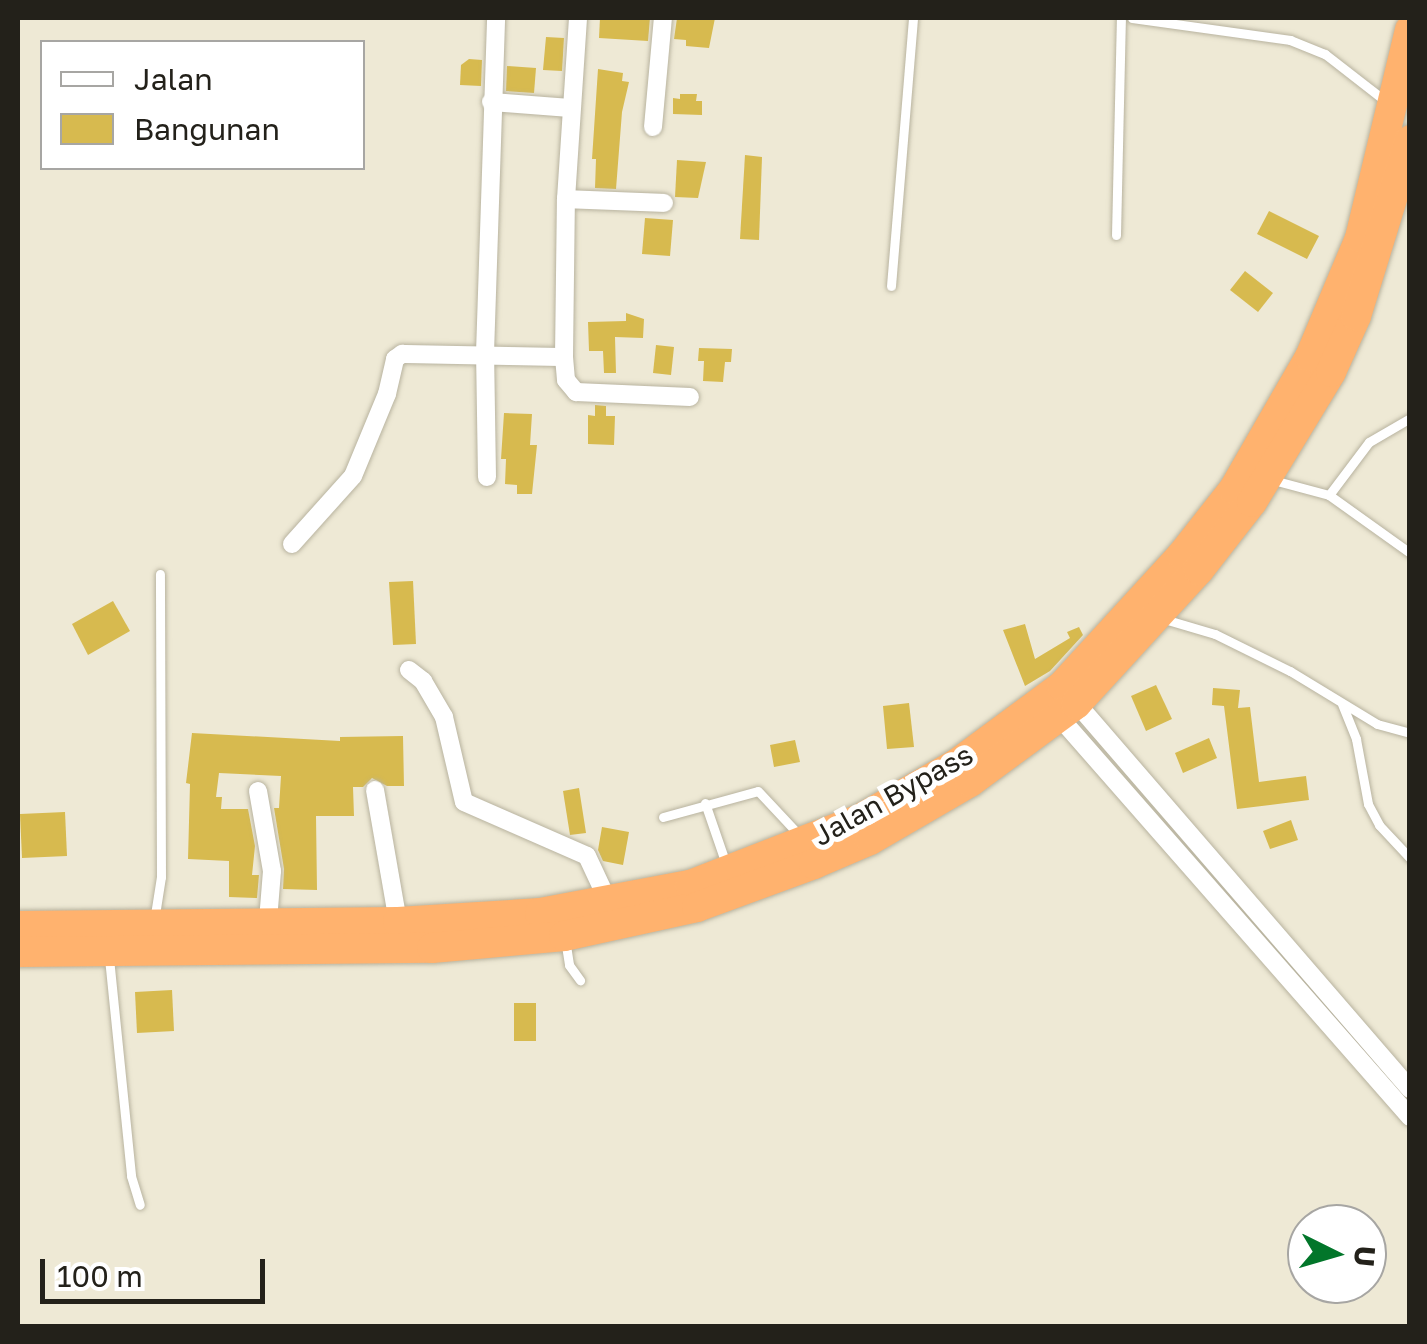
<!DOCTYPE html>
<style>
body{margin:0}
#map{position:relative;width:1427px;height:1344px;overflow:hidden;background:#eee9d5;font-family:"Golos Text",sans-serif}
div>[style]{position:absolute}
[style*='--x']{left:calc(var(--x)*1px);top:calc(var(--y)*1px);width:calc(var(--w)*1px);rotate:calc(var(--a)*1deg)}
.building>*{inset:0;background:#d7ba4f}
.roads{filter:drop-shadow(0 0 2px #b8b39f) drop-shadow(0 0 2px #b8b39f)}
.lane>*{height:9px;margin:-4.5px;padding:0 4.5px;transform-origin:4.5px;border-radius:4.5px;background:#fff}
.street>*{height:18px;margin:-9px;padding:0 9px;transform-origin:9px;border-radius:9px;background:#fff}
.highway>*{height:30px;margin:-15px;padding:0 15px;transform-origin:15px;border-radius:15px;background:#ffb26e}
span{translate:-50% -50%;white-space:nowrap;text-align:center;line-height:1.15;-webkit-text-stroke:10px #fff;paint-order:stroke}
.street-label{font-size:28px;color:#23211a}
.frame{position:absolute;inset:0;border:20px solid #23211a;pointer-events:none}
.legend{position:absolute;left:40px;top:40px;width:325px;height:130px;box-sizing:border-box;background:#fff;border:2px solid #a7a6a3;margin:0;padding:12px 18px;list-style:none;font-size:30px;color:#23211a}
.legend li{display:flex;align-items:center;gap:20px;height:50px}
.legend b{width:50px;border:2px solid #a7a6a3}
.north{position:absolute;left:1287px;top:1204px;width:100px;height:100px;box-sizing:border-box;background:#fff;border:2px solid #a7a6a3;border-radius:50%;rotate:95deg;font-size:28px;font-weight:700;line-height:40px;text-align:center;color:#23211a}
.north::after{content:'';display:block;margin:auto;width:35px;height:45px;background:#02762a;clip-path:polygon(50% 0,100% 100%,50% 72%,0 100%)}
.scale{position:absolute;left:40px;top:1259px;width:225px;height:45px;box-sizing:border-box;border:5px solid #23211a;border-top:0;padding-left:12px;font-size:30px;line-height:35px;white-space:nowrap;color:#23211a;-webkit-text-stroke:8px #fff;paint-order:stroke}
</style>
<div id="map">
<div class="building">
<div style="clip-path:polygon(600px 18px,650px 18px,648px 41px,599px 38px)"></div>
<div style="clip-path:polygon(677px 18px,715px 18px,709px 48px,686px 46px,686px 40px,674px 39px)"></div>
<div style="clip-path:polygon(546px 37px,564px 38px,562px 71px,543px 70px)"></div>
<div style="clip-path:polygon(469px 59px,482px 60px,481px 86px,460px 85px,461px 65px)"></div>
<div style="clip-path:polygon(507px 66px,536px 68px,534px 93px,506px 91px)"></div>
<div style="clip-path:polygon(598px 69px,623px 73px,622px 81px,629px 82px,622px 112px,616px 189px,595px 188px,596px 159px,592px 159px)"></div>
<div style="clip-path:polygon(680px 94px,697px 94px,696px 101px,702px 101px,702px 115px,673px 114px,673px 98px,680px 99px)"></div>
<div style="clip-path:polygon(745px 155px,762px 157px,759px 240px,740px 239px)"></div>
<div style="clip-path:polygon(677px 160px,706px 162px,698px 198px,675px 197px)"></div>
<div style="clip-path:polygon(1269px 211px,1319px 236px,1307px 259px,1257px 234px)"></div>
<div style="clip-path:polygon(645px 218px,673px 220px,670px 256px,642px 254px)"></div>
<div style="clip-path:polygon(1245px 271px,1273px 293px,1258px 312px,1230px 290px)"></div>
<div style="clip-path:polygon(626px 313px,644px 319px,643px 338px,615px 337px,616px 373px,604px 373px,603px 351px,589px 351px,588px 322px,626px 321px)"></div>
<div style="clip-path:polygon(656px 345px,674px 347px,671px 375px,653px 373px)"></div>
<div style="clip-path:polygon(699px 348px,732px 349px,731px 362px,725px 362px,723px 382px,703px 381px,704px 361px,698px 361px)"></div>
<div style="clip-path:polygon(595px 405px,606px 406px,606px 416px,615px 416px,614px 445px,588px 444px,588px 415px,595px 416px)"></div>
<div style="clip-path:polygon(504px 413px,532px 414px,530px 445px,537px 445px,532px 494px,517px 494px,517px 485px,505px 484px,506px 459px,501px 459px)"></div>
<div style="clip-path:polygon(413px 581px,416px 644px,393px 645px,389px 582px)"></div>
<div style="clip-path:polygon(113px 601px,130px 631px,88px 655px,72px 624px)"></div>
<div style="clip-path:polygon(1025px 624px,1035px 659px,1070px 638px,1067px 632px,1079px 627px,1083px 635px,1050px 671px,1025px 686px,1003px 630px)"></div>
<div style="clip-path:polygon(1156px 685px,1172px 719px,1146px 731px,1131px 696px)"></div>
<div style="clip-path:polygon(1213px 688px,1240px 690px,1238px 708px,1250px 707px,1259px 782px,1306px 776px,1309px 800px,1237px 809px,1224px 706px,1212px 705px)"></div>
<div style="clip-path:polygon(909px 703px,914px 747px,887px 749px,883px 706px)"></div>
<div style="clip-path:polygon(192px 733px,340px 741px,340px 737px,403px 736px,404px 786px,387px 786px,372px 778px,363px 787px,353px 787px,354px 816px,316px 816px,317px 890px,283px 889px,284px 869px,274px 808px,279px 808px,281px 776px,219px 773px,216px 797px,222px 797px,221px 809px,248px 809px,255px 846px,252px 875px,259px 875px,257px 898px,229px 897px,229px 861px,188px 859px,190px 784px,186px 783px)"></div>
<div style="clip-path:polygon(1209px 738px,1217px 758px,1183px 773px,1175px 753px)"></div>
<div style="clip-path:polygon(795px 740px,800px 762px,774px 767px,770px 745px)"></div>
<div style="clip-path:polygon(579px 788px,586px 833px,570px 835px,563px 791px)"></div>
<div style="clip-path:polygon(65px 812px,67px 856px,22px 858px,20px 814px)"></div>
<div style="clip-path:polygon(1291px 820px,1298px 840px,1270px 849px,1263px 831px)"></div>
<div style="clip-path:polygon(602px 827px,629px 832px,623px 865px,603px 861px,598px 850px)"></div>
<div style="clip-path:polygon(172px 990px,174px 1031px,137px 1033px,135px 992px)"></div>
<div style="clip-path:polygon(514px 1003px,536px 1003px,536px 1041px,514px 1041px)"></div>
</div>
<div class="roads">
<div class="lane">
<div style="--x:1132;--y:18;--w:160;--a:7.9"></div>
<div style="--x:1290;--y:40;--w:38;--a:22"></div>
<div style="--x:1325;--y:54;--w:80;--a:37.9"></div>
<div style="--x:1116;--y:235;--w:217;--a:-88.7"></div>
<div style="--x:891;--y:286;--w:269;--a:-85.3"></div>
<div style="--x:1273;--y:480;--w:58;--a:15"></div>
<div style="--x:1329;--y:495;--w:100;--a:35.6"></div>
<div style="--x:1329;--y:495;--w:66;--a:-53"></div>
<div style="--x:1369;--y:442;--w:48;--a:-30.3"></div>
<div style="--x:1164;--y:619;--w:53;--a:16.4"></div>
<div style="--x:1215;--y:634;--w:84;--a:26.3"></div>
<div style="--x:1290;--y:671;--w:102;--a:31.3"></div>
<div style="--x:1377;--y:724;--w:34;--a:15"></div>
<div style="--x:1342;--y:704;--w:38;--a:68"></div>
<div style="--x:1356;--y:739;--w:66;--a:79.5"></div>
<div style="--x:1368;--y:804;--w:24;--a:62"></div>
<div style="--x:1379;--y:825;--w:45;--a:46.8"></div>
<div style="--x:705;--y:803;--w:65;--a:71"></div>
<div style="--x:663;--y:817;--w:98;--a:-15.3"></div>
<div style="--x:758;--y:791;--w:63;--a:46.9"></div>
<div style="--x:154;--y:921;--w:45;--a:-81"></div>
<div style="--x:161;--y:877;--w:303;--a:-90.2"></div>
<div style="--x:565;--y:939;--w:26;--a:81"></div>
<div style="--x:569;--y:965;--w:19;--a:54"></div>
<div style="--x:109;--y:958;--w:219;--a:84.2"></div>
<div style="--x:131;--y:1176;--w:30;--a:73"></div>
</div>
<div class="street">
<div style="--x:491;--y:102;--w:80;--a:4.3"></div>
<div style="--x:653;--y:127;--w:109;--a:-84.8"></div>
<div style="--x:566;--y:199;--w:98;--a:2.3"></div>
<div style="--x:564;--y:357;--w:23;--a:85"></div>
<div style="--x:566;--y:380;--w:16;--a:50"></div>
<div style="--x:576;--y:392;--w:114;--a:2.5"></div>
<div style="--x:487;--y:477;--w:124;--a:-90.9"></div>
<div style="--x:485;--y:353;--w:335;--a:-88.1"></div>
<div style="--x:292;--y:544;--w:91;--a:-48.1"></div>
<div style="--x:353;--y:476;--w:89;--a:-67.5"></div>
<div style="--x:387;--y:394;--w:36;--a:-77"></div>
<div style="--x:395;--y:359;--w:9;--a:-36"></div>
<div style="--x:402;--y:354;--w:162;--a:1.1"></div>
<div style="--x:564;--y:357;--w:158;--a:-89.3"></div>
<div style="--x:566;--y:199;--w:181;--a:-86.2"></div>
<div style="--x:409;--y:670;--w:18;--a:38"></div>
<div style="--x:423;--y:681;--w:42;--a:59.7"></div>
<div style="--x:444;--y:717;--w:87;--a:76.8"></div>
<div style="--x:464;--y:802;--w:134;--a:23.7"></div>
<div style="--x:587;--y:856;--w:50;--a:65"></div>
<div style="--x:1072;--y:698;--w:517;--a:49.16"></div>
<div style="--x:1054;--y:711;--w:540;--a:48.75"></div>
<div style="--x:375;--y:790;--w:134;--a:80.1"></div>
<div style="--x:258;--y:791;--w:81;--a:80.1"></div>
<div style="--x:272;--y:871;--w:50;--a:94.6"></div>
</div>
<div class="highway">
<div style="--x:18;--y:926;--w:380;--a:-0.6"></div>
<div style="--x:398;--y:922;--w:142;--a:-3.6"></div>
<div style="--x:540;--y:913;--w:153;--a:-10.6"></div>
<div style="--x:690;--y:885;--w:182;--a:-21.2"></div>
<div style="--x:860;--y:819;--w:113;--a:-29.7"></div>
<div style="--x:958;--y:763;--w:129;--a:-36.5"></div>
<div style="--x:1062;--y:686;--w:178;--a:-47.5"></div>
<div style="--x:1182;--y:555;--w:84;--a:-51.8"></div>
<div style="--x:1234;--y:489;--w:152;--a:-60.1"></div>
<div style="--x:1310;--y:357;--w:129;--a:-67.2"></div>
<div style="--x:1360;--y:238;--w:214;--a:-76.5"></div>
<div style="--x:18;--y:952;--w:414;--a:-0.6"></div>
<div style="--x:432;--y:948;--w:133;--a:-5.2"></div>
<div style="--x:564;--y:936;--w:136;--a:-12.3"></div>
<div style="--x:697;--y:907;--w:125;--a:-20.2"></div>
<div style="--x:814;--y:864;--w:61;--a:-23.2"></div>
<div style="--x:870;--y:840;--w:116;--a:-30.1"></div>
<div style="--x:970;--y:782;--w:132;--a:-36.3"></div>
<div style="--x:1076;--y:704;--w:182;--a:-47.5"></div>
<div style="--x:1199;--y:570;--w:86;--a:-52.1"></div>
<div style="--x:1252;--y:502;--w:152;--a:-58.7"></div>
<div style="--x:1331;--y:372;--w:61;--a:-65.9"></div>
<div style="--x:1356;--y:316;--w:184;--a:-72.9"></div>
</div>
</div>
<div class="street-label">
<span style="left:893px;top:795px;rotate:-29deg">Jalan Bypass</span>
</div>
<div class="frame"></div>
<ul class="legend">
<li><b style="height:12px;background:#fff"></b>Jalan</li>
<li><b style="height:28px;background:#d7ba4f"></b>Bangunan</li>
</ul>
<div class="north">U</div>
<div class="scale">100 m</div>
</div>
